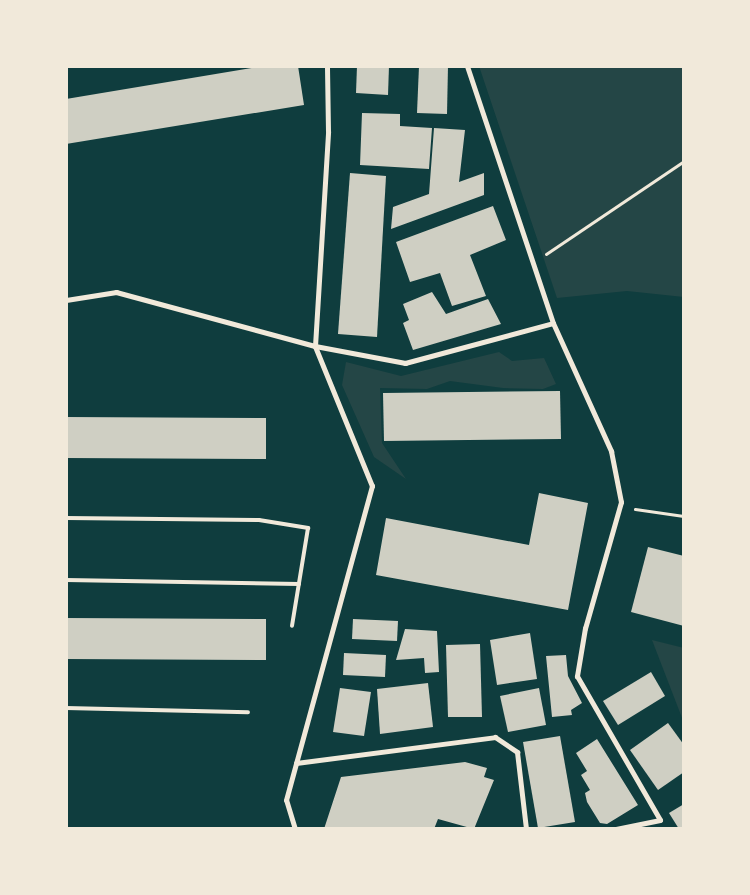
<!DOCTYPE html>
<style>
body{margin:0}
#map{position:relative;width:750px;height:895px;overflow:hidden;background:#0f3d3e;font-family:"Nunito Sans",sans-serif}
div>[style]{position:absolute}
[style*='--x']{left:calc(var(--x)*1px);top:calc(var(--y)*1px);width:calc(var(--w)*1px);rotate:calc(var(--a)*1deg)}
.green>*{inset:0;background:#244646}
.building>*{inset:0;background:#cfcfc3}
.path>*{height:3px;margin:-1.5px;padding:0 1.5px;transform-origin:1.5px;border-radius:1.5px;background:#f1e9da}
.service>*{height:4px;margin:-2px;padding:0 2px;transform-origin:2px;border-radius:2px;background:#f1e9da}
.minor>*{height:5px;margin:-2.5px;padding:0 2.5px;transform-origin:2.5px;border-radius:2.5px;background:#f1e9da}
span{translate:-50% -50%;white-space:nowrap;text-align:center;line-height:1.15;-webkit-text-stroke:5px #f1e9da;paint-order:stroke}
.frame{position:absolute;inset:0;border:68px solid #f1e9da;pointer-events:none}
</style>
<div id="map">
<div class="green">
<div style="clip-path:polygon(479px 66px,684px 66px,684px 297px,627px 291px,557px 298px)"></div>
<div style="clip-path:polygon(499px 352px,512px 361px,544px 358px,556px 384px,543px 389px,503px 388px,450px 381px,427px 389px,380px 388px,382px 443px,406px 479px,374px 457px,342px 385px,346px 362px,401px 376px)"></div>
<div style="clip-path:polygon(652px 640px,684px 648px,684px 723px)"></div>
</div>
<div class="building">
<div style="clip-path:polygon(264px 66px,298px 66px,304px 105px,66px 144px,66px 99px)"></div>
<div style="clip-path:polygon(357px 66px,389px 66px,388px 95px,356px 93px)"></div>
<div style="clip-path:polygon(419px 66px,448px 66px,447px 114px,417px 113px)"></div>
<div style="clip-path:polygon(362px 113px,400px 114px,400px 126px,432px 128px,429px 169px,360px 165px)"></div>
<div style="clip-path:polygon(434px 128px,465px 130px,459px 182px,484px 173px,484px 195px,391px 229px,393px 207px,429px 194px)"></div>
<div style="clip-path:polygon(350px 173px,386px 176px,377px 337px,338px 334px)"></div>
<div style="clip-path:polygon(493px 206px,506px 240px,470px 255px,486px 296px,452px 306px,440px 273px,410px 282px,396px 242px)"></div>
<div style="clip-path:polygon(432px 292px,446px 314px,488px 299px,501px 324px,413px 350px,403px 323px,409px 320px,403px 304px)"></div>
<div style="clip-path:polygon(560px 391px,561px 439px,384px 441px,383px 393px)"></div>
<div style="clip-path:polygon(66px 417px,266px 418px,266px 459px,66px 458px)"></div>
<div style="clip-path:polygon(539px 493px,588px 503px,568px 610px,376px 575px,386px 518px,529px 545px)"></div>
<div style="clip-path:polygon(648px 547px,684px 556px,684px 626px,631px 612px)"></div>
<div style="clip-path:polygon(66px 618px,266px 619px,266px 660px,66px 659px)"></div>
<div style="clip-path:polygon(353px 619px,398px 621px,397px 641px,352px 639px)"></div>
<div style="clip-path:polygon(405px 629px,437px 631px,439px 672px,425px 673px,424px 658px,396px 660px)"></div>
<div style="clip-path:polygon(530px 633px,537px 679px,497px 685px,490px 640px)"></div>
<div style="clip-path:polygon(480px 644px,482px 717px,448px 717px,446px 645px)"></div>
<div style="clip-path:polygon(344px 653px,386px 655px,385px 677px,343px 675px)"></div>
<div style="clip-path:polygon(566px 655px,568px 676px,582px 703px,571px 710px,572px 715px,552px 717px,546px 656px)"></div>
<div style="clip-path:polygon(651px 672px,665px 696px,618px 725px,603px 701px)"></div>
<div style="clip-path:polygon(428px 683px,433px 727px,380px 734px,377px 689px)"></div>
<div style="clip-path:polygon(340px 688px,371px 692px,364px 736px,333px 732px)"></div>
<div style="clip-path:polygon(539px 688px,546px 725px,508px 732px,500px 696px)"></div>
<div style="clip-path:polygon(668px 723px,684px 745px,684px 772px,658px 790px,630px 750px)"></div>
<div style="clip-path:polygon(560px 736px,575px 822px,538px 828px,523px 742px)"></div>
<div style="clip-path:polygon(597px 739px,638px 805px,607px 824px,600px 823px,587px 802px,585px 793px,590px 790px,581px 775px,587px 771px,576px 753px)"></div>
<div style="clip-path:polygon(465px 762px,487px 768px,484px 777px,494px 780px,474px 829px,438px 819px,434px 829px,324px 829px,341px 777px)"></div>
<div style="clip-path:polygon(684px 804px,684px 829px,679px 829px,669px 813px)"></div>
</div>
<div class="path">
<div style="--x:546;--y:254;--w:166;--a:-34"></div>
<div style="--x:635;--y:509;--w:49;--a:8.1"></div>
</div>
<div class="service">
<div style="--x:66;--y:518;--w:193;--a:0.6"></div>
<div style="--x:259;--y:520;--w:50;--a:9.3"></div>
<div style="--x:308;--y:528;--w:99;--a:99.3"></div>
<div style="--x:66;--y:580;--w:233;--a:1"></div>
<div style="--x:66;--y:708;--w:182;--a:1.3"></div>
</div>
<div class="minor">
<div style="--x:467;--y:66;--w:271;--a:71.5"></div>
<div style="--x:553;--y:323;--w:141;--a:65.6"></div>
<div style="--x:611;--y:451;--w:52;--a:78.9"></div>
<div style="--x:621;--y:502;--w:131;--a:105.9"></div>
<div style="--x:585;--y:628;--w:49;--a:99.5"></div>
<div style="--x:577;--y:676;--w:166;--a:60"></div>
<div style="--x:660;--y:820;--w:45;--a:168.4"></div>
<div style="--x:66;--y:300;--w:51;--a:-9.1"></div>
<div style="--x:116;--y:292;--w:206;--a:15.2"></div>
<div style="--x:315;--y:346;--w:92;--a:10.7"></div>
<div style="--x:405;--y:363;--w:153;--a:-15.1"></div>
<div style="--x:296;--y:763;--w:201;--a:-7.4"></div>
<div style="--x:495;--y:737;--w:27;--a:34"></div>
<div style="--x:517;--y:752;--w:78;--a:83.3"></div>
<div style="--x:295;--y:829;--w:30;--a:-107"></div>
<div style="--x:286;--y:800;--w:326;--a:-74.7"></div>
<div style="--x:372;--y:486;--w:151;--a:-112.2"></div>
<div style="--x:315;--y:346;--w:215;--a:-86.5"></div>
<div style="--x:328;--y:131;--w:65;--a:-90.9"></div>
</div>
<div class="frame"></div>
</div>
